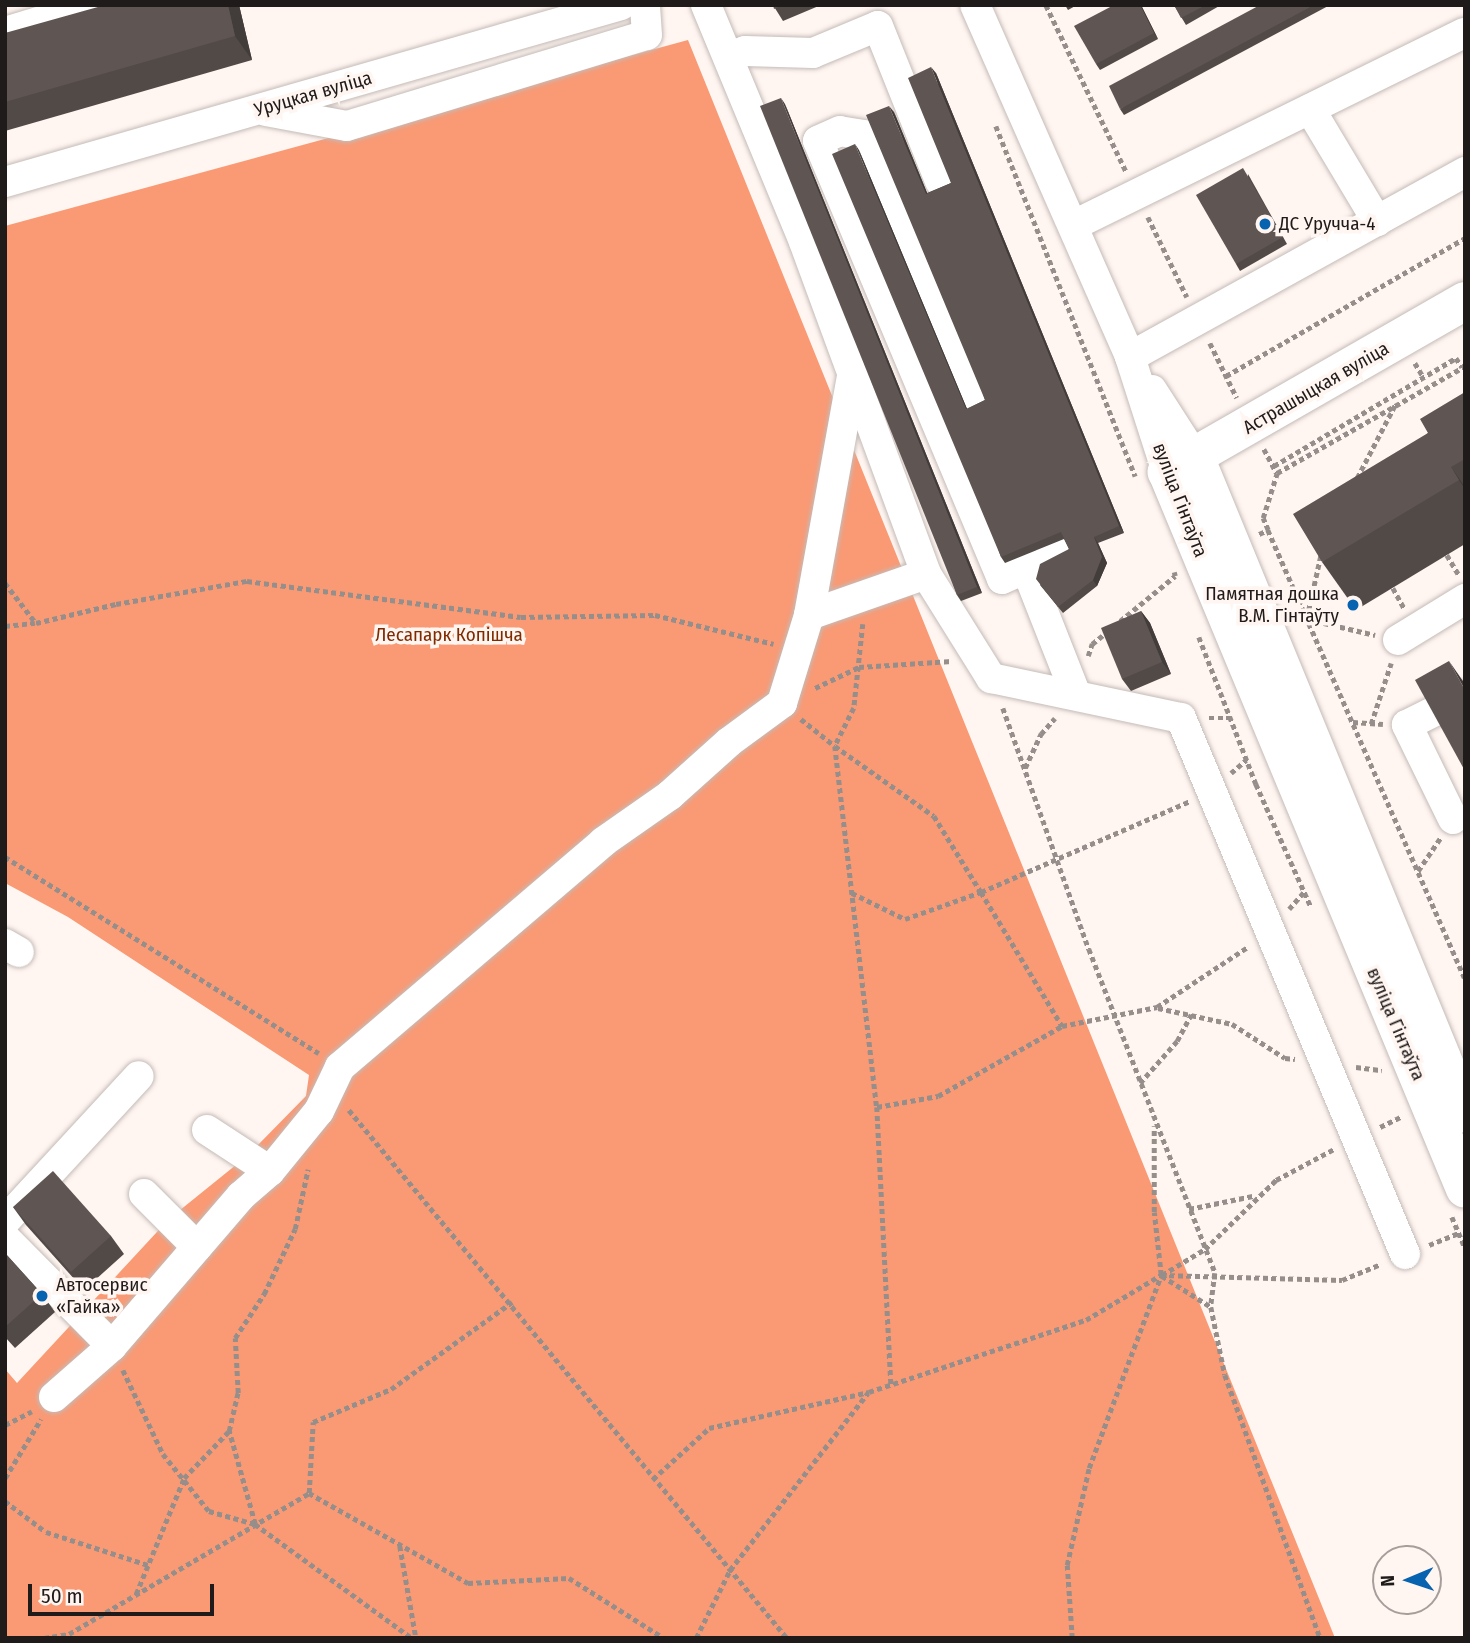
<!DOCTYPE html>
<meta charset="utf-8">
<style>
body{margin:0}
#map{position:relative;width:1470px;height:1643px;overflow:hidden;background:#fff5f1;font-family:"Fira Sans Condensed",sans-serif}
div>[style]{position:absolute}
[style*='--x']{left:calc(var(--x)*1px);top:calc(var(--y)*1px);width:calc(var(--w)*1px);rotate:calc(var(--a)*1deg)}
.forest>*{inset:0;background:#f99a75}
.path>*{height:4.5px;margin-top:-2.25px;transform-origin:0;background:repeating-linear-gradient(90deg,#958e8b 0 5px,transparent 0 8.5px)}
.roads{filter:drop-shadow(0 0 2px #c4bbb7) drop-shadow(0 0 2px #c4bbb7)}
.minor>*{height:30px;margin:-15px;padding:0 15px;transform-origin:15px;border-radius:15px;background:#fff}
.major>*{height:38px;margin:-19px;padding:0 19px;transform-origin:19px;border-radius:19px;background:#fff}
.wall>*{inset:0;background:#524a47}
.shaded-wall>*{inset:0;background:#423c3a}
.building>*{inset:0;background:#5f5653}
.dots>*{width:19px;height:19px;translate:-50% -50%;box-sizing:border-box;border:4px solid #fff5f1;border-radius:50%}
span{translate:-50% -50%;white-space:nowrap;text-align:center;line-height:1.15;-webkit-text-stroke:7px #fff5f1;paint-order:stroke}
.street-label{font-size:19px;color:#1f1b1a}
.poi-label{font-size:19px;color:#1f1b1a}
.left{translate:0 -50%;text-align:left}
.right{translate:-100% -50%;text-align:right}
.park-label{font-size:19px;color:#7e2b00}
.frame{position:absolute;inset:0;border:7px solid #1f1b1a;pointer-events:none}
.north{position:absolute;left:1372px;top:1545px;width:70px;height:70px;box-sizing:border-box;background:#fff5f1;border:2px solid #a59e9b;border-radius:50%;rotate:268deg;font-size:19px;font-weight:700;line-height:28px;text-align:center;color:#1f1b1a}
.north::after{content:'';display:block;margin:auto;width:24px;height:32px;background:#0763b0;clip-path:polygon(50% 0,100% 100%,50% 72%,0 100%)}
.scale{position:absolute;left:28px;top:1584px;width:186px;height:32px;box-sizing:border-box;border:4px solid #1f1b1a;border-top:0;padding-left:9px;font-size:21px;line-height:24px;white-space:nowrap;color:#1f1b1a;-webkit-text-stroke:5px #fff5f1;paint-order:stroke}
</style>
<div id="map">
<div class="forest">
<div style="clip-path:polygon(688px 40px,1335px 1638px,5px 1638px,5px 1369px,17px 1383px,169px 1219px,247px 1156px,306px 1096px,309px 1075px,68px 917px,5px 883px,5px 226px)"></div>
</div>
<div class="path">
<div style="--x:1046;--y:5;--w:184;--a:64.3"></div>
<div style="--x:996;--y:126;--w:377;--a:68.3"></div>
<div style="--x:1148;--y:217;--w:89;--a:64"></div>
<div style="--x:1210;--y:343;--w:61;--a:63.9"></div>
<div style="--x:1415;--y:363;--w:17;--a:59"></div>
<div style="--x:1226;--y:376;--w:276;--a:-30"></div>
<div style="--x:1264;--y:449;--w:27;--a:62"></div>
<div style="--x:1274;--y:466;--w:212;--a:-30.7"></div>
<div style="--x:1456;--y:358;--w:11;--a:56"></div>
<div style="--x:1357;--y:478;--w:82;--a:-62.5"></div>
<div style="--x:1268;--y:530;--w:489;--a:66.3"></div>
<div style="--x:1259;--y:534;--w:10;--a:-24"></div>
<div style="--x:1268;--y:530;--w:13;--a:-113"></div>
<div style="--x:1263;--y:518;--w:47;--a:-72.7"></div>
<div style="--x:1277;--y:473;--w:216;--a:-29.6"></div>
<div style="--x:1447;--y:555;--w:23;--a:59"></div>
<div style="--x:1321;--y:556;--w:65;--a:102.5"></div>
<div style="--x:1307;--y:619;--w:70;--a:13.2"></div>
<div style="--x:5;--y:583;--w:51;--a:52.2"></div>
<div style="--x:36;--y:623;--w:82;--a:-13.4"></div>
<div style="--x:116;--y:604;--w:133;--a:-10"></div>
<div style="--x:247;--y:581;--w:276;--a:7.5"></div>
<div style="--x:521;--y:617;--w:134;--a:-0.9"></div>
<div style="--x:655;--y:615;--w:122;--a:13.7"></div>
<div style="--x:1393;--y:588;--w:23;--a:61"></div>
<div style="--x:1120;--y:621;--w:71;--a:-39.3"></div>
<div style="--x:1175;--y:576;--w:4;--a:-104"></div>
<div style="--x:863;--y:624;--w:84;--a:96.1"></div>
<div style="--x:854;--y:708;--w:42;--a:116.6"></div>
<div style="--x:835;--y:746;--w:121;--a:35.3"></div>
<div style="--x:934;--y:816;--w:89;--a:58.3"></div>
<div style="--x:981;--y:892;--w:228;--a:-23.5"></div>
<div style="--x:5;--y:626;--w:30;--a:-6"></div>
<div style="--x:1199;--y:637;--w:158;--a:68.8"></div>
<div style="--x:1256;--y:784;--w:135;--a:65.9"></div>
<div style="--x:1088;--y:656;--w:13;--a:-72"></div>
<div style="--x:1092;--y:644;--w:21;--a:-39"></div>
<div style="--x:815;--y:688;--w:49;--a:-25.5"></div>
<div style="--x:859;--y:667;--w:93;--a:-3.7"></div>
<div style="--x:1003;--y:708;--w:256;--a:70.4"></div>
<div style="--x:1089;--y:949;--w:348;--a:68.7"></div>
<div style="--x:1215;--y:1273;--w:34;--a:97"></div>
<div style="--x:1209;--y:718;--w:21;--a:0"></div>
<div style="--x:801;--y:719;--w:43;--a:38.5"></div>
<div style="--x:835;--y:746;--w:363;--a:83.4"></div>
<div style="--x:877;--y:1107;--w:278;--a:87.1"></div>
<div style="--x:1353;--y:722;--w:30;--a:4"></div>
<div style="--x:1371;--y:724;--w:64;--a:-71.8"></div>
<div style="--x:1025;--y:768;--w:38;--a:-65"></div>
<div style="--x:1041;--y:734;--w:21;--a:-49"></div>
<div style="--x:1231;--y:773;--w:20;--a:-41"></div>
<div style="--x:5;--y:857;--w:370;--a:32"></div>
<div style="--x:1418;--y:871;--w:40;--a:-56"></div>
<div style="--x:852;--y:893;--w:59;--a:26.1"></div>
<div style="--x:905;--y:919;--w:81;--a:-19.6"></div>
<div style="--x:981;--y:892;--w:157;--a:58.8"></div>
<div style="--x:1289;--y:909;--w:23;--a:-49"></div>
<div style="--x:1158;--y:1008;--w:76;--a:12.2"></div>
<div style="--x:1232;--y:1024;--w:63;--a:32.7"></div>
<div style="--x:1285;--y:1058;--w:10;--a:6"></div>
<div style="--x:1356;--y:1067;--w:26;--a:7"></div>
<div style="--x:1140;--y:1083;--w:56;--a:-48.6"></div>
<div style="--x:1177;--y:1041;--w:30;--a:-62"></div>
<div style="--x:877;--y:1107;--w:62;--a:-10.2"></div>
<div style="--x:938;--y:1096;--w:142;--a:-29.4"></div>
<div style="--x:1062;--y:1026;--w:97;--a:-11.3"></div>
<div style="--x:1157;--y:1007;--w:110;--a:-33.5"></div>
<div style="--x:349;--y:1110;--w:686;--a:50.32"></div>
<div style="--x:1380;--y:1127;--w:25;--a:-26"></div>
<div style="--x:1189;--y:1209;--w:65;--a:-11.5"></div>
<div style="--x:1452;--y:1217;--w:33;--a:67"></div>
<div style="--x:1429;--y:1245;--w:31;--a:-22"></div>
<div style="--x:1162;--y:1275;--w:50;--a:-31.2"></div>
<div style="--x:1205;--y:1249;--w:99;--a:-44.2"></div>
<div style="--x:1276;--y:1180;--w:66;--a:-28.1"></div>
<div style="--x:1162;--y:1276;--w:58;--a:32.3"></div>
<div style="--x:1211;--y:1307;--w:69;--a:78.4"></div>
<div style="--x:1225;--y:1375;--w:280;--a:70.1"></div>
<div style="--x:123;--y:1370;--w:93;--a:64.5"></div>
<div style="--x:163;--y:1454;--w:73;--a:51.1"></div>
<div style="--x:209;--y:1511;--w:48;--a:15.8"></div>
<div style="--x:255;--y:1524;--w:194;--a:36"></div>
<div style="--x:5;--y:1425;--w:30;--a:-27"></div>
<div style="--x:5;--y:1478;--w:69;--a:-58.6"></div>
<div style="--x:653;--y:1479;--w:76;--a:-42.3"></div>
<div style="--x:709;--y:1428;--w:164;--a:-12.7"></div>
<div style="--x:869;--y:1392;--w:229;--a:-18.4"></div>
<div style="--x:1086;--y:1320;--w:87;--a:-31"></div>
<div style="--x:1161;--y:1275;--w:181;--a:1.6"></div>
<div style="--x:1342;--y:1280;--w:42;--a:-22.3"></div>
<div style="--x:309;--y:1493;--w:71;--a:-86.8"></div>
<div style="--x:313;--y:1422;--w:85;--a:-22.9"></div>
<div style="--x:391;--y:1389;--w:149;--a:-35.7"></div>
<div style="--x:5;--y:1501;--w:51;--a:37.1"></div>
<div style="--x:46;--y:1532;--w:107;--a:17.9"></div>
<div style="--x:255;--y:1524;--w:97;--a:-105.6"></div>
<div style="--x:229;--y:1431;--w:39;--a:-77"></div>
<div style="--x:238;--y:1393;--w:55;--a:-93.1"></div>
<div style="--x:235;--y:1338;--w:53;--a:-56.6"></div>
<div style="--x:264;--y:1294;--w:72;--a:-64.5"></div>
<div style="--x:295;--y:1229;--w:61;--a:-77.8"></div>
<div style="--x:400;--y:1546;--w:93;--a:80.1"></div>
<div style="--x:136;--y:1594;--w:126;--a:-67.5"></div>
<div style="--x:184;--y:1478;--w:64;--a:-46.3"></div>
<div style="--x:44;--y:1638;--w:25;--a:-9"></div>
<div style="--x:69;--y:1634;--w:278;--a:-30.4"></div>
<div style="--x:309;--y:1493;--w:183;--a:29.5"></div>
<div style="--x:468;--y:1583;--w:101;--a:-2.8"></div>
<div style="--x:569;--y:1578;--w:112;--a:32.3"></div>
<div style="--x:696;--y:1638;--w:76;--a:-63.4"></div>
<div style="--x:730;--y:1570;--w:224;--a:-52.1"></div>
<div style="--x:1072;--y:1638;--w:73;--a:-93.9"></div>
<div style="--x:1067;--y:1565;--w:99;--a:-77.2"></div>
<div style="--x:1089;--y:1468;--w:206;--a:-69.5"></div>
<div style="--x:1161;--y:1275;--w:63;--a:-96.3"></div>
<div style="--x:1154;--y:1212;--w:86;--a:-90"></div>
</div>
<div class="roads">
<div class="minor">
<div style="--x:706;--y:5;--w:256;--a:67.5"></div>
<div style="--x:804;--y:242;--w:354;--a:69.8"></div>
<div style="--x:926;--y:574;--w:123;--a:58"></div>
<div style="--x:991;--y:678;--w:194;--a:11.9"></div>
<div style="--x:1181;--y:718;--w:581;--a:67.32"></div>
<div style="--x:975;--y:5;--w:385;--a:66.2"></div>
<div style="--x:1130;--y:357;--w:121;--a:72.2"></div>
<div style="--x:5;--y:32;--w:93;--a:-16.9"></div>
<div style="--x:728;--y:57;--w:18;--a:-19"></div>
<div style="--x:745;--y:51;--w:68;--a:1.7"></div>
<div style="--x:813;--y:53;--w:70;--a:-22.6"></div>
<div style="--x:878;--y:26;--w:167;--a:68.2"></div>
<div style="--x:1310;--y:109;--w:131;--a:59.1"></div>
<div style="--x:266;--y:111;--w:82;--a:10.5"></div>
<div style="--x:347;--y:126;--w:313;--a:-16.9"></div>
<div style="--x:647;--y:35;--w:30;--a:-94"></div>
<div style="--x:5;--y:182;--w:641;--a:-16.03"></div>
<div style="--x:1076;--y:224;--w:433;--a:-26.2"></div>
<div style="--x:1130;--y:357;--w:383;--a:-28.9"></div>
<div style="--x:1152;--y:390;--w:80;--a:57.3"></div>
<div style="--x:974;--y:397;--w:284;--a:-112.8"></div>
<div style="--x:864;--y:135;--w:24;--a:-171"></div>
<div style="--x:840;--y:131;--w:24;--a:156"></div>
<div style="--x:818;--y:141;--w:475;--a:67.2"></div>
<div style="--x:1002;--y:579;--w:65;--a:-23.4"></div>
<div style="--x:1026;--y:568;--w:136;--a:68.5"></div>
<div style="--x:809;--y:615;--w:124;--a:-19.3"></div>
<div style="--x:1398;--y:640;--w:79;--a:-31.5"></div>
<div style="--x:1453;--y:819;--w:105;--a:-116.1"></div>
<div style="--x:1407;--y:725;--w:65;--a:-26.6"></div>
<div style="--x:5;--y:944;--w:16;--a:30"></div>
<div style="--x:207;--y:1130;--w:75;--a:33.1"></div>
<div style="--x:144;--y:1194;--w:75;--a:45"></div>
<div style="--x:5;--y:1221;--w:197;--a:-47.3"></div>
<div style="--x:5;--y:1238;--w:152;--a:45.3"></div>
<div style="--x:54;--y:1397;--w:77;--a:-41.3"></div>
<div style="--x:112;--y:1346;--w:198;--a:-49.3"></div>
<div style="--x:241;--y:1196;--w:38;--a:-41"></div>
<div style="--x:270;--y:1171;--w:77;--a:-50.8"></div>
<div style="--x:319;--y:1111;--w:49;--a:-64.5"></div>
<div style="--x:340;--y:1067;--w:346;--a:-40.5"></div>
<div style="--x:603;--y:842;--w:82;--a:-35"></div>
<div style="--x:670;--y:795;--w:79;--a:-41.9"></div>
<div style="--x:729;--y:742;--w:66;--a:-36.3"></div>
<div style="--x:782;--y:703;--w:92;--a:-72.9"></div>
<div style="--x:809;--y:615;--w:242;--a:-79.8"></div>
</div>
<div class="major">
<div style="--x:1465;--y:301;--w:344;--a:150.2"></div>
<div style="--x:1167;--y:472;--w:776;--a:67.43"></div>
<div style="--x:1195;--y:457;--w:710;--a:67.66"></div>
</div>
</div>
<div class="wall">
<div style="clip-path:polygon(239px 5px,252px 60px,5px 131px,5px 33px)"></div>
<div style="clip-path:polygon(773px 5px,821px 5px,783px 21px)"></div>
<div style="clip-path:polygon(1065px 5px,1077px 5px,1068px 10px)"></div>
<div style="clip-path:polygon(1114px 5px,1141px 5px,1158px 39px,1100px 70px,1096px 64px)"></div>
<div style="clip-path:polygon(1174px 5px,1221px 5px,1186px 25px)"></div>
<div style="clip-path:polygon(1260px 5px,1330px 5px,1124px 115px,1120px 109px)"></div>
<div style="clip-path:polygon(936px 73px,1124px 533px,1098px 543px,1107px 563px,1097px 586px,1063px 613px,1040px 585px,1069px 549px,1064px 539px,1005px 563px,1001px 557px,859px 150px,967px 409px,985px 400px,894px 112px,927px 193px,951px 183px)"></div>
<div style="clip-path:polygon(785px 104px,982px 593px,961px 601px,957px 595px)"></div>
<div style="clip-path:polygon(1248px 174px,1287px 244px,1240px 271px,1236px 264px)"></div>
<div style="clip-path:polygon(1465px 392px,1465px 544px,1356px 610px,1322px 562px,1428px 433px)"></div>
<div style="clip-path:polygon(1141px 611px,1150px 623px,1171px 674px,1131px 691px,1122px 679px)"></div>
<div style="clip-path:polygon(13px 1207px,111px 1236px,124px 1254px,84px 1290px,26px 1225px)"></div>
<div style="clip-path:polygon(5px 1253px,42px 1294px,55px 1312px,15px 1348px,5px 1337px)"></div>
</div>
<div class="shaded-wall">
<div style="clip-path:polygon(228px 5px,239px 5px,252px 60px,235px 36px)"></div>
<div style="clip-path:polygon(1140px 5px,1141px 5px,1158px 39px,1154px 33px)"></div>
<div style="clip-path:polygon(931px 67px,936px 73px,1124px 533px,1119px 526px)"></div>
<div style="clip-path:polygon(781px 98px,785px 104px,982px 593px,977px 587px)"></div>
<div style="clip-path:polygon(889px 106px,894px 112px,930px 200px,926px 194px)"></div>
<div style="clip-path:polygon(855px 144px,859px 150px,970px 416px,966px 409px)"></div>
<div style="clip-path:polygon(1451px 467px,1465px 487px,1465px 489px,1459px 480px)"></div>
<div style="clip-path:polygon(1094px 537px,1098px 543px,1107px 563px,1097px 586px,1093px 580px)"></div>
<div style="clip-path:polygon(1141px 611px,1150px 623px,1171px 674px,1162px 662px)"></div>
<div style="clip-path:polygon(1449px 661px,1465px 684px,1465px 690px)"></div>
</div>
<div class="building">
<div style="clip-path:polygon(105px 5px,228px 5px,235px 36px,5px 102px,5px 33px)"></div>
<div style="clip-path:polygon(773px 5px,783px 5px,774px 9px)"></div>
<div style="clip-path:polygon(1114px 5px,1140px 5px,1154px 33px,1096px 64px,1074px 26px)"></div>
<div style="clip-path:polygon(1174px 5px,1206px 5px,1181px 18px)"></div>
<div style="clip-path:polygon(1260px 5px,1314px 5px,1120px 109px,1109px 86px)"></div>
<div style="clip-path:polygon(931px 67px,1119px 526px,1094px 537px,1102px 557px,1093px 580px,1058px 607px,1036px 579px,1040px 564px,1069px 549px,1061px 532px,1001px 557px,832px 154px,855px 144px,966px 409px,985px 400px,866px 115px,889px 106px,926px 194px,951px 183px,908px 78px)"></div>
<div style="clip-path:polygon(781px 98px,977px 587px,957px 595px,760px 106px)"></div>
<div style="clip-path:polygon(1243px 168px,1283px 237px,1236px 264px,1196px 195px)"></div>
<div style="clip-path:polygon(1465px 392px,1465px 459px,1451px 467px,1459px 480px,1322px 562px,1293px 514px,1428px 433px,1420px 419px)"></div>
<div style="clip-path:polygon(1141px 611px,1162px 662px,1122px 679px,1101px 628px)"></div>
<div style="clip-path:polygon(1449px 661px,1465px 690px,1465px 771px,1415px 680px)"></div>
<div style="clip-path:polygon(53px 1171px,111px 1236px,71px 1272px,13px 1207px)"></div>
<div style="clip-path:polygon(5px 1253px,42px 1294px,5px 1327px)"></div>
</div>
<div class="dots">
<div style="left:1265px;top:224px;background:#0763b0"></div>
<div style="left:1353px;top:605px;background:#0763b0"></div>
<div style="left:42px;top:1296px;background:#0763b0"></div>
</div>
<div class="street-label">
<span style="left:313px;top:94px;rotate:-16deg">Уруцкая вуліца</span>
<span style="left:1316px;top:388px;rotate:-30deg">Астрашыцкая вуліца</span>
<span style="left:1180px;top:500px;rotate:69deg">вуліца Гінтаўта</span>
<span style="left:1396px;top:1024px;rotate:67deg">вуліца Гінтаўта</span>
</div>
<div class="poi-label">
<span class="left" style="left:1279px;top:224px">ДС Уручча-4</span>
<span class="right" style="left:1339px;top:605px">Памятная дошка<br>В.М. Гінтаўту</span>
<span class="left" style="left:56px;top:1296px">Автосервис<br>«Гайка»</span>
</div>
<div class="park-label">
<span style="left:449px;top:635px">Лесапарк Копішча</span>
</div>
<div class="frame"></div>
<div class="north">N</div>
<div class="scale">50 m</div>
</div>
